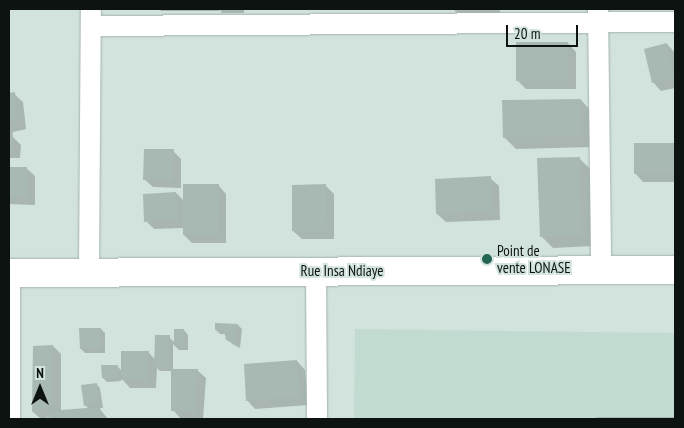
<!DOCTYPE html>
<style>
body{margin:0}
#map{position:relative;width:684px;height:428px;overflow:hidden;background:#d2e3dd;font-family:"PT Sans Narrow",sans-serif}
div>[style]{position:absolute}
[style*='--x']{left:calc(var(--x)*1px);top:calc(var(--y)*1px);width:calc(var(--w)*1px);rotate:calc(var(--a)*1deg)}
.built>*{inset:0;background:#c1dbd1}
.shadow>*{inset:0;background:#0003}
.building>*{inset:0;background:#a8b8b2}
.roads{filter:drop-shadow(0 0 1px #a2b2ac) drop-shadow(0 0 1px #a2b2ac)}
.street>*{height:20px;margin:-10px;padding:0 10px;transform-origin:10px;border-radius:10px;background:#fff}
.secondary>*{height:28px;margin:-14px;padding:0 14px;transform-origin:14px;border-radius:14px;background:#fff}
.dots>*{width:14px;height:14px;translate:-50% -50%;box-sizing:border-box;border:2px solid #d2e3dd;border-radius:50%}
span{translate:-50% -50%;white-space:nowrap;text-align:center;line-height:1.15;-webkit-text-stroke:4px #d2e3dd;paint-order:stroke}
.poi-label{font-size:15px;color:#0d1311}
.left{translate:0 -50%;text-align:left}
.street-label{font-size:15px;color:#0d1311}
.frame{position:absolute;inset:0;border:10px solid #0d1311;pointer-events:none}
.north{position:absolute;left:15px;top:363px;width:50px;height:50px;-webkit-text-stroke:4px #d2e3dd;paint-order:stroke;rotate:0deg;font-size:14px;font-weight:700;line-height:20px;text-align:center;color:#0d1311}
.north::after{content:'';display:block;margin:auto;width:18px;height:22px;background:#0d1311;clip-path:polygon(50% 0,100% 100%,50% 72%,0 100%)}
.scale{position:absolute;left:506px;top:25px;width:72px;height:22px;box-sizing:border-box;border:2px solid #0d1311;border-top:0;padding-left:6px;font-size:15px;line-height:18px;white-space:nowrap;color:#0d1311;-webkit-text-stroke:4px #d2e3dd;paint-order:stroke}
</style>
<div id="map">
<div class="built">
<div style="clip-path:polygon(355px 329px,675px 333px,675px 419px,354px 419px)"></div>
</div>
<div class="shadow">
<div style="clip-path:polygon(159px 9px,244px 9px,244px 13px,222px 13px,219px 9px,219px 11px,161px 11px)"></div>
<div style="clip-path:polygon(453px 9px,500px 9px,500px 15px,459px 15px)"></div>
<div style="clip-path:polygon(568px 43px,576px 52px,576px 89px,526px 89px,518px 81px)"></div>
<div style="clip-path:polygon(667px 44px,675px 53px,675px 88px,661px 91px,653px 82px)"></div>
<div style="clip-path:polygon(9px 94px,14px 94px,23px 102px,26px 129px,13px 132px,12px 136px,21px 145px,20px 158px,9px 158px)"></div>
<div style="clip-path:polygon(581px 100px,592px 112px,592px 147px,516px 149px,504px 137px)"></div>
<div style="clip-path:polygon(635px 144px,675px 144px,675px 182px,643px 182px,635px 173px)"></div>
<div style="clip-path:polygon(173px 151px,181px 159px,181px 188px,153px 187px,144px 179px)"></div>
<div style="clip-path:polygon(579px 158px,591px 170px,593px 246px,553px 248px,541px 236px)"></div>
<div style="clip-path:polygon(9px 168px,26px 168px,35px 176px,35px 205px,9px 204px)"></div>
<div style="clip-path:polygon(490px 178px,499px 186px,500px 220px,446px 222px,437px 214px)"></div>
<div style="clip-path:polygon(218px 185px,226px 194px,226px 243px,192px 243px,184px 235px,184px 228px,154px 229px,146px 221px,176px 193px,184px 201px)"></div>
<div style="clip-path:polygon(325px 185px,334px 194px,334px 239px,302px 239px,293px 231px)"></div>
<div style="clip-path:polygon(238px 325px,242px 329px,240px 348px,232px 344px,226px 334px,220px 334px,216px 330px)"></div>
<div style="clip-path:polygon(101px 329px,105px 333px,105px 353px,85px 353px,81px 349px)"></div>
<div style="clip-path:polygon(184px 330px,188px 335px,188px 350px,179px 350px,173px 344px,173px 370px,197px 370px,206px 378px,203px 419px,181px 419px,173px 410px,173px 371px,160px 371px,157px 368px,156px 388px,130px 388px,121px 378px,121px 381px,107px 382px,103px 378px,117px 366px,122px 371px,149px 353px,156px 360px,169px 337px,175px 343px)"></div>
<div style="clip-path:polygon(53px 346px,61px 354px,61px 411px,89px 409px,85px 405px,96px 384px,100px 388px,103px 408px,99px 408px,108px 419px,50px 419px,50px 417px,41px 419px,33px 412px)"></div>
<div style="clip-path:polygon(297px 361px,305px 370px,308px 405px,255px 409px,247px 400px)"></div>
<div style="clip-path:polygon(597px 418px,675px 419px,597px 419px)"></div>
</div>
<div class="building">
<div style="clip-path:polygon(516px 42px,568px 42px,568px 81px,516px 81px)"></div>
<div style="clip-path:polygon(667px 43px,675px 78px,652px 83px,644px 49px)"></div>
<div style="clip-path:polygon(15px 92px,18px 121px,9px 123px,9px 93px)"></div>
<div style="clip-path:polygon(581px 99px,582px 136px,503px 138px,502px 100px)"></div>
<div style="clip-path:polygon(9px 135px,13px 135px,12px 151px,9px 151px)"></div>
<div style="clip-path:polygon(634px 143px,675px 143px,675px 174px,634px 174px)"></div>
<div style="clip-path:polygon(144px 149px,174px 149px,173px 180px,143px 180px)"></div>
<div style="clip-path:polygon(580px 157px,582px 235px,540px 237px,537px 158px)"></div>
<div style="clip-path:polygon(9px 167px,27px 167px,27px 197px,9px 197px)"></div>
<div style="clip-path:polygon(491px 176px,492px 212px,436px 214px,435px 179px)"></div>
<div style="clip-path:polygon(183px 184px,219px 184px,218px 235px,183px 235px)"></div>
<div style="clip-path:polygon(326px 184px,327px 231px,292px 231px,292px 185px)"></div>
<div style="clip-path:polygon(176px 192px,178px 220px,144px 222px,143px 194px)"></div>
<div style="clip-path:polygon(215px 323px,238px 324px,236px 345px,226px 340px,224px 331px,215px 330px)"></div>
<div style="clip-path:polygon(79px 328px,101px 328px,101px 349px,80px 349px)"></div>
<div style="clip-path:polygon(174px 329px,184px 329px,184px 346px,174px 346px)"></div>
<div style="clip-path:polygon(155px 335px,170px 335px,169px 368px,154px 368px)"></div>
<div style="clip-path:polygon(53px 345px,53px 405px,32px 412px,33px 346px)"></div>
<div style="clip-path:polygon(121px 351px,149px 351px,148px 380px,121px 380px)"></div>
<div style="clip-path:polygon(297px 360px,300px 397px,246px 401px,244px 364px)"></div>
<div style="clip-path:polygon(101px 365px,118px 365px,118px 378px,102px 378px)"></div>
<div style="clip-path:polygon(171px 369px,198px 369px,196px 413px,171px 411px)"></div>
<div style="clip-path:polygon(97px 383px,99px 404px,84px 406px,81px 385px)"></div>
<div style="clip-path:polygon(100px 407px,101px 419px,49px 419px,48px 411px)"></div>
<div style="clip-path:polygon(596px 417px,675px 417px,675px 419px,596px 419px)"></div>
</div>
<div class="roads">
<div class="street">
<div style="--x:598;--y:10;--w:260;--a:89.3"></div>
<div style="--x:91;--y:26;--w:584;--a:-0.39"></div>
<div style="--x:316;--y:271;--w:148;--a:89.6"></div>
<div style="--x:89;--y:272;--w:263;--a:-89.6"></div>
<div style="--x:10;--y:419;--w:146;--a:-90"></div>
</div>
<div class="secondary">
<div style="--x:9;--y:273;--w:666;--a:-0.26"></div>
</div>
</div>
<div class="dots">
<div style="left:487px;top:259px;background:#246453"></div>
</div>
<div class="poi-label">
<span class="left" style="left:497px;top:259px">Point de<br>vente LONASE</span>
</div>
<div class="street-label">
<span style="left:342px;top:271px">Rue Insa Ndiaye</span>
</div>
<div class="frame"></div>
<div class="north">N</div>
<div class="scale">20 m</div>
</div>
